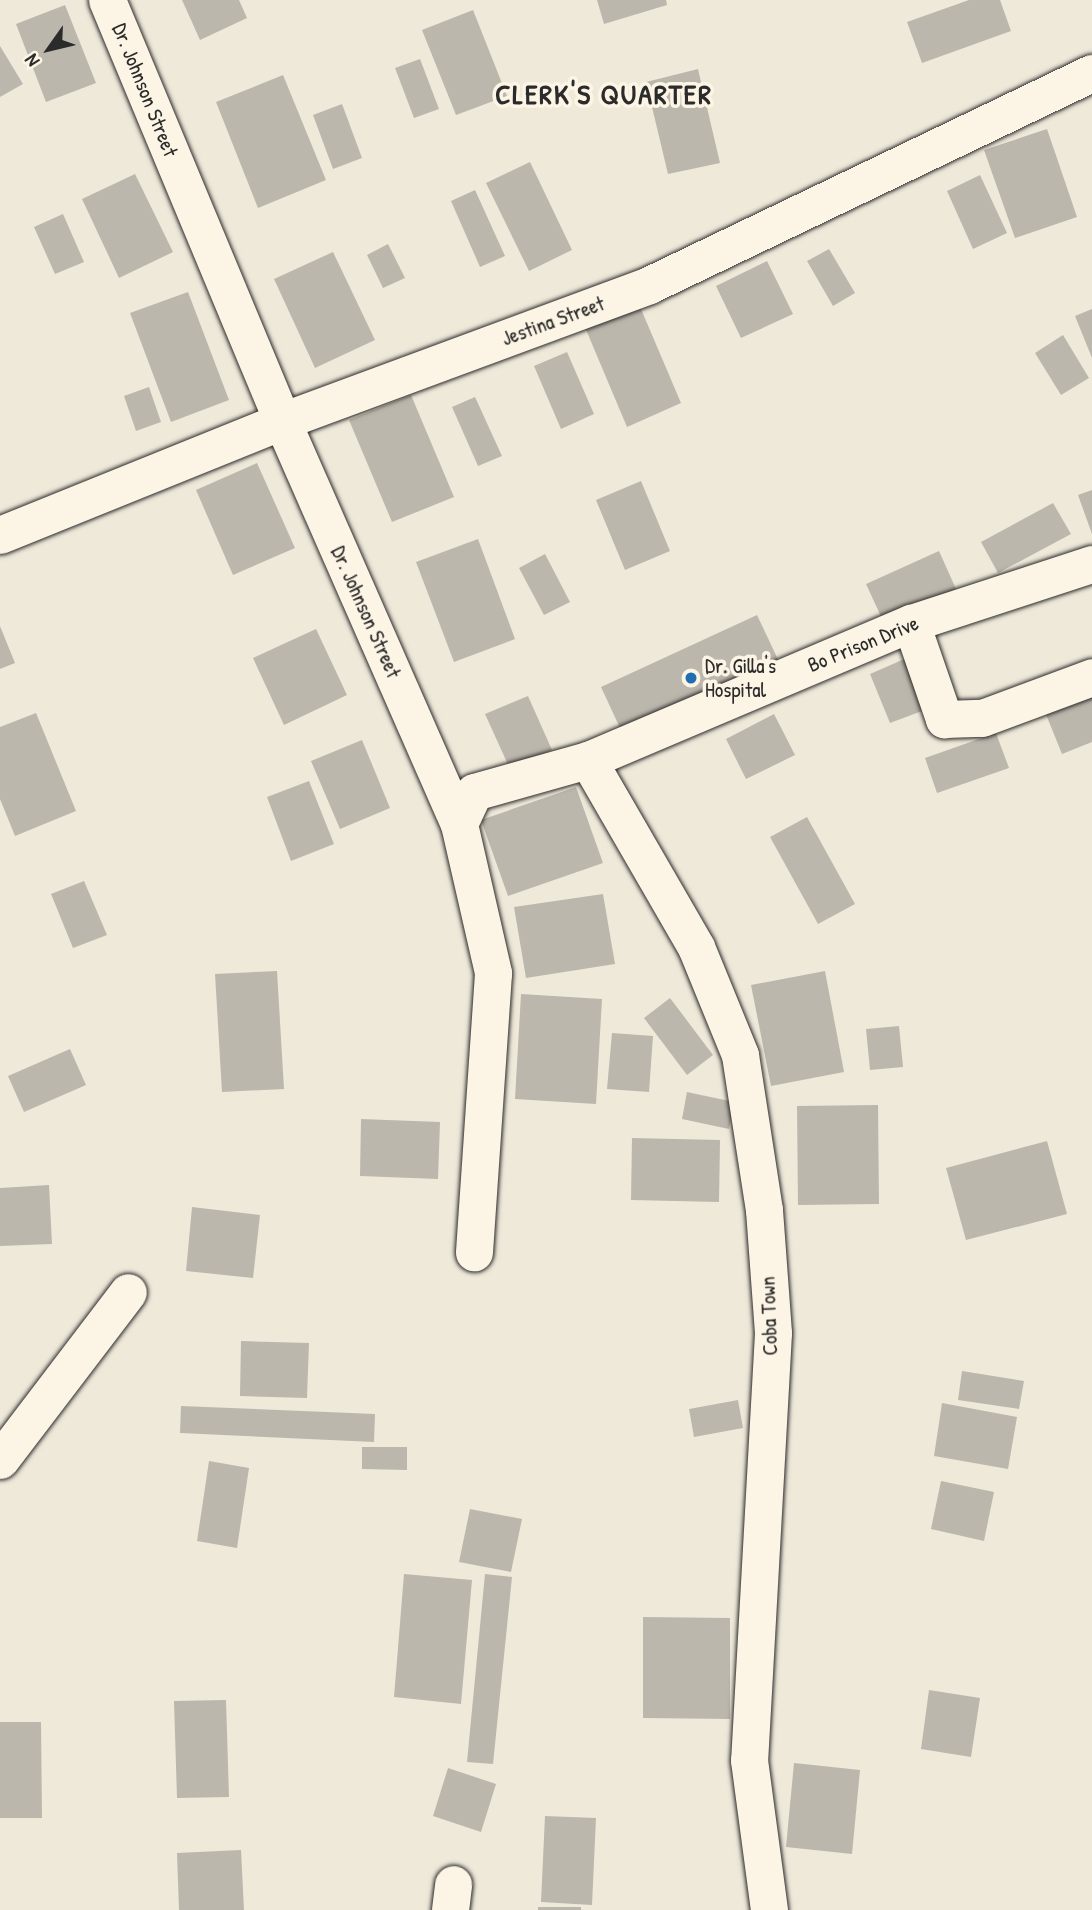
<!DOCTYPE html>
<style>
body{margin:0}
#map{position:relative;width:1092px;height:1910px;overflow:hidden;background:#efe9da;font-family:"Patrick Hand",sans-serif}
div>[style]{position:absolute}
[style*='--x']{left:calc(var(--x)*1px);top:calc(var(--y)*1px);width:calc(var(--w)*1px);rotate:calc(var(--a)*1deg)}
.building>*{inset:0;background:#bcb7ac}
.roads{filter:drop-shadow(0 0 2px #2b2b2b) drop-shadow(0 0 2px #2b2b2b)}
.minor>*{height:37px;margin:-18.5px;padding:0 18.5px;transform-origin:18.5px;border-radius:18.5px;background:#fcf5e5}
.dots>*{width:19px;height:19px;translate:-50% -50%;box-sizing:border-box;border:4px solid #fcf5e5;border-radius:50%}
span{translate:-50% -50%;white-space:nowrap;text-align:center;line-height:1.15;-webkit-text-stroke:7px #fcf5e5;paint-order:stroke}
.street-label{font-size:21px;color:#2b2b2b}
.poi-label{font-size:21px;color:#2b2b2b}
.left{translate:0 -50%;text-align:left}
.district-label{font-size:28px;color:#2b2b2b;font-weight:700;letter-spacing:2px}
.north{position:absolute;left:14px;top:14px;width:70px;height:70px;-webkit-text-stroke:5px #fcf5e5;paint-order:stroke;rotate:236deg;font-size:19px;font-weight:700;line-height:28px;text-align:center;color:#2b2b2b}
.north::after{content:'';display:block;margin:auto;width:24px;height:32px;background:#2b2b2b;clip-path:polygon(50% 0,100% 100%,50% 72%,0 100%)}
</style>
<div id="map">
<div class="building">
<div style="clip-path:polygon(182px 0,239px 0,247px 18px,200px 40px)"></div>
<div style="clip-path:polygon(597px 0,666px 0,667px 5px,604px 24px)"></div>
<div style="clip-path:polygon(969px 0,1000px 0,1011px 31px,922px 63px,907px 22px)"></div>
<div style="clip-path:polygon(65px 5px,96px 83px,46px 102px,16px 24px)"></div>
<div style="clip-path:polygon(473px 10px,507px 96px,456px 115px,422px 30px)"></div>
<div style="clip-path:polygon(0 46px,23px 84px,0 97px)"></div>
<div style="clip-path:polygon(420px 59px,439px 109px,414px 118px,395px 68px)"></div>
<div style="clip-path:polygon(698px 69px,720px 163px,668px 174px,646px 82px)"></div>
<div style="clip-path:polygon(283px 75px,326px 180px,258px 208px,216px 102px)"></div>
<div style="clip-path:polygon(342px 104px,362px 158px,333px 169px,313px 115px)"></div>
<div style="clip-path:polygon(1047px 129px,1077px 217px,1015px 238px,984px 150px)"></div>
<div style="clip-path:polygon(530px 162px,572px 250px,529px 271px,486px 183px)"></div>
<div style="clip-path:polygon(135px 174px,173px 252px,119px 278px,82px 199px)"></div>
<div style="clip-path:polygon(980px 175px,1007px 233px,973px 249px,947px 191px)"></div>
<div style="clip-path:polygon(475px 190px,505px 256px,480px 267px,451px 201px)"></div>
<div style="clip-path:polygon(63px 214px,84px 262px,55px 274px,34px 227px)"></div>
<div style="clip-path:polygon(388px 244px,405px 278px,383px 288px,367px 255px)"></div>
<div style="clip-path:polygon(829px 249px,855px 293px,833px 306px,807px 261px)"></div>
<div style="clip-path:polygon(333px 252px,375px 340px,315px 368px,274px 279px)"></div>
<div style="clip-path:polygon(767px 261px,793px 314px,741px 338px,716px 286px)"></div>
<div style="clip-path:polygon(188px 292px,229px 400px,171px 422px,130px 313px)"></div>
<div style="clip-path:polygon(638px 302px,681px 403px,627px 427px,584px 325px)"></div>
<div style="clip-path:polygon(1092px 309px,1092px 358px,1075px 316px)"></div>
<div style="clip-path:polygon(1063px 335px,1089px 378px,1061px 395px,1035px 353px)"></div>
<div style="clip-path:polygon(567px 352px,594px 414px,561px 429px,534px 366px)"></div>
<div style="clip-path:polygon(149px 387px,161px 422px,136px 431px,124px 396px)"></div>
<div style="clip-path:polygon(411px 395px,454px 497px,392px 522px,349px 420px)"></div>
<div style="clip-path:polygon(475px 397px,502px 456px,478px 466px,452px 407px)"></div>
<div style="clip-path:polygon(257px 463px,295px 548px,233px 575px,196px 490px)"></div>
<div style="clip-path:polygon(641px 481px,670px 551px,625px 570px,596px 500px)"></div>
<div style="clip-path:polygon(1092px 490px,1092px 534px,1078px 495px)"></div>
<div style="clip-path:polygon(1053px 503px,1071px 534px,998px 573px,981px 542px)"></div>
<div style="clip-path:polygon(478px 539px,515px 639px,454px 662px,416px 562px)"></div>
<div style="clip-path:polygon(939px 551px,956px 589px,884px 623px,866px 584px)"></div>
<div style="clip-path:polygon(545px 554px,570px 602px,544px 615px,519px 568px)"></div>
<div style="clip-path:polygon(757px 615px,782px 668px,626px 741px,601px 687px)"></div>
<div style="clip-path:polygon(0 626px,15px 663px,0 669px)"></div>
<div style="clip-path:polygon(316px 629px,347px 695px,284px 725px,253px 658px)"></div>
<div style="clip-path:polygon(909px 657px,930px 708px,890px 723px,870px 674px)"></div>
<div style="clip-path:polygon(1092px 692px,1092px 742px,1062px 754px,1045px 712px)"></div>
<div style="clip-path:polygon(528px 696px,552px 750px,510px 769px,485px 714px)"></div>
<div style="clip-path:polygon(36px 713px,76px 811px,15px 836px,0 799px,0 727px)"></div>
<div style="clip-path:polygon(774px 714px,795px 755px,746px 779px,726px 739px)"></div>
<div style="clip-path:polygon(996px 733px,1009px 768px,937px 793px,925px 758px)"></div>
<div style="clip-path:polygon(362px 740px,390px 808px,340px 829px,311px 761px)"></div>
<div style="clip-path:polygon(309px 781px,334px 844px,291px 861px,267px 797px)"></div>
<div style="clip-path:polygon(576px 787px,603px 863px,508px 896px,481px 820px)"></div>
<div style="clip-path:polygon(807px 817px,855px 904px,818px 924px,770px 837px)"></div>
<div style="clip-path:polygon(84px 881px,107px 935px,73px 948px,51px 894px)"></div>
<div style="clip-path:polygon(603px 894px,615px 964px,526px 978px,514px 907px)"></div>
<div style="clip-path:polygon(277px 971px,284px 1089px,222px 1092px,215px 974px)"></div>
<div style="clip-path:polygon(825px 971px,844px 1072px,771px 1086px,751px 985px)"></div>
<div style="clip-path:polygon(521px 994px,602px 999px,596px 1104px,515px 1099px)"></div>
<div style="clip-path:polygon(670px 998px,713px 1055px,687px 1075px,644px 1018px)"></div>
<div style="clip-path:polygon(899px 1026px,903px 1067px,870px 1070px,866px 1029px)"></div>
<div style="clip-path:polygon(612px 1033px,653px 1036px,649px 1092px,607px 1089px)"></div>
<div style="clip-path:polygon(70px 1049px,86px 1085px,24px 1112px,8px 1076px)"></div>
<div style="clip-path:polygon(687px 1092px,734px 1102px,729px 1129px,682px 1119px)"></div>
<div style="clip-path:polygon(878px 1105px,879px 1204px,798px 1205px,797px 1106px)"></div>
<div style="clip-path:polygon(361px 1119px,440px 1122px,438px 1179px,360px 1176px)"></div>
<div style="clip-path:polygon(632px 1138px,720px 1140px,719px 1202px,631px 1200px)"></div>
<div style="clip-path:polygon(1047px 1141px,1067px 1214px,966px 1240px,946px 1168px)"></div>
<div style="clip-path:polygon(49px 1185px,52px 1244px,0 1246px,0 1188px)"></div>
<div style="clip-path:polygon(192px 1207px,260px 1215px,253px 1278px,186px 1271px)"></div>
<div style="clip-path:polygon(241px 1341px,309px 1343px,307px 1398px,240px 1396px)"></div>
<div style="clip-path:polygon(962px 1371px,1024px 1381px,1019px 1409px,958px 1400px)"></div>
<div style="clip-path:polygon(738px 1400px,743px 1428px,694px 1437px,689px 1409px)"></div>
<div style="clip-path:polygon(942px 1403px,1017px 1417px,1008px 1469px,934px 1456px)"></div>
<div style="clip-path:polygon(181px 1406px,375px 1414px,374px 1442px,180px 1433px)"></div>
<div style="clip-path:polygon(362px 1447px,407px 1447px,407px 1470px,362px 1469px)"></div>
<div style="clip-path:polygon(209px 1461px,249px 1468px,237px 1548px,197px 1541px)"></div>
<div style="clip-path:polygon(941px 1481px,994px 1492px,984px 1541px,931px 1529px)"></div>
<div style="clip-path:polygon(470px 1509px,522px 1519px,511px 1572px,459px 1562px)"></div>
<div style="clip-path:polygon(404px 1574px,472px 1580px,461px 1704px,394px 1697px)"></div>
<div style="clip-path:polygon(485px 1574px,512px 1577px,493px 1764px,467px 1762px)"></div>
<div style="clip-path:polygon(643px 1617px,730px 1618px,730px 1719px,643px 1718px)"></div>
<div style="clip-path:polygon(929px 1690px,980px 1698px,971px 1757px,921px 1749px)"></div>
<div style="clip-path:polygon(226px 1700px,229px 1797px,177px 1798px,174px 1701px)"></div>
<div style="clip-path:polygon(0 1722px,41px 1722px,42px 1818px,0 1818px)"></div>
<div style="clip-path:polygon(794px 1763px,860px 1770px,852px 1854px,786px 1847px)"></div>
<div style="clip-path:polygon(448px 1768px,496px 1784px,481px 1832px,433px 1816px)"></div>
<div style="clip-path:polygon(545px 1816px,596px 1818px,592px 1905px,541px 1902px)"></div>
<div style="clip-path:polygon(241px 1850px,244px 1910px,179px 1910px,177px 1853px)"></div>
<div style="clip-path:polygon(538px 1907px,581px 1907px,581px 1910px,538px 1910px)"></div>
</div>
<div class="roads">
<div class="minor">
<div style="--x:107;--y:0;--w:456;--a:67.4"></div>
<div style="--x:282;--y:421;--w:440;--a:66.3"></div>
<div style="--x:459;--y:824;--w:153;--a:77.1"></div>
<div style="--x:493;--y:973;--w:280;--a:93.9"></div>
<div style="--x:0;--y:535;--w:304;--a:-22"></div>
<div style="--x:282;--y:421;--w:391;--a:-20.3"></div>
<div style="--x:649;--y:285;--w:491;--a:-25.6"></div>
<div style="--x:911;--y:623;--w:102;--a:71"></div>
<div style="--x:944;--y:719;--w:38;--a:-2"></div>
<div style="--x:982;--y:718;--w:117;--a:-20.4"></div>
<div style="--x:588;--y:760;--w:216;--a:60"></div>
<div style="--x:696;--y:947;--w:117;--a:67.8"></div>
<div style="--x:740;--y:1055;--w:157;--a:81.2"></div>
<div style="--x:764;--y:1210;--w:123;--a:85.8"></div>
<div style="--x:773;--y:1333;--w:428;--a:93.2"></div>
<div style="--x:749;--y:1760;--w:151;--a:82.4"></div>
<div style="--x:459;--y:824;--w:35;--a:-65"></div>
<div style="--x:474;--y:792;--w:118;--a:-15.7"></div>
<div style="--x:588;--y:760;--w:351;--a:-23"></div>
<div style="--x:911;--y:623;--w:190;--a:-18.1"></div>
<div style="--x:0;--y:1460;--w:211;--a:-52.7"></div>
<div style="--x:450;--y:1910;--w:26;--a:-83"></div>
</div>
</div>
<div class="dots">
<div style="left:691px;top:678px;background:#1f6fb2"></div>
</div>
<div class="street-label">
<span style="left:145px;top:90px;rotate:68deg">Dr. Johnson Street</span>
<span style="left:553px;top:321px;rotate:-20deg">Jestina Street</span>
<span style="left:366px;top:612px;rotate:66deg">Dr. Johnson Street</span>
<span style="left:863px;top:644px;rotate:-22deg">Bo Prison Drive</span>
<span style="left:769px;top:1316px;rotate:-92deg">Coba Town</span>
</div>
<div class="poi-label">
<span class="left" style="left:705px;top:678px">Dr. Gilla's<br>Hospital</span>
</div>
<div class="district-label">
<span style="left:604px;top:94px">CLERK'S QUARTER</span>
</div>
<div class="north">N</div>
</div>
